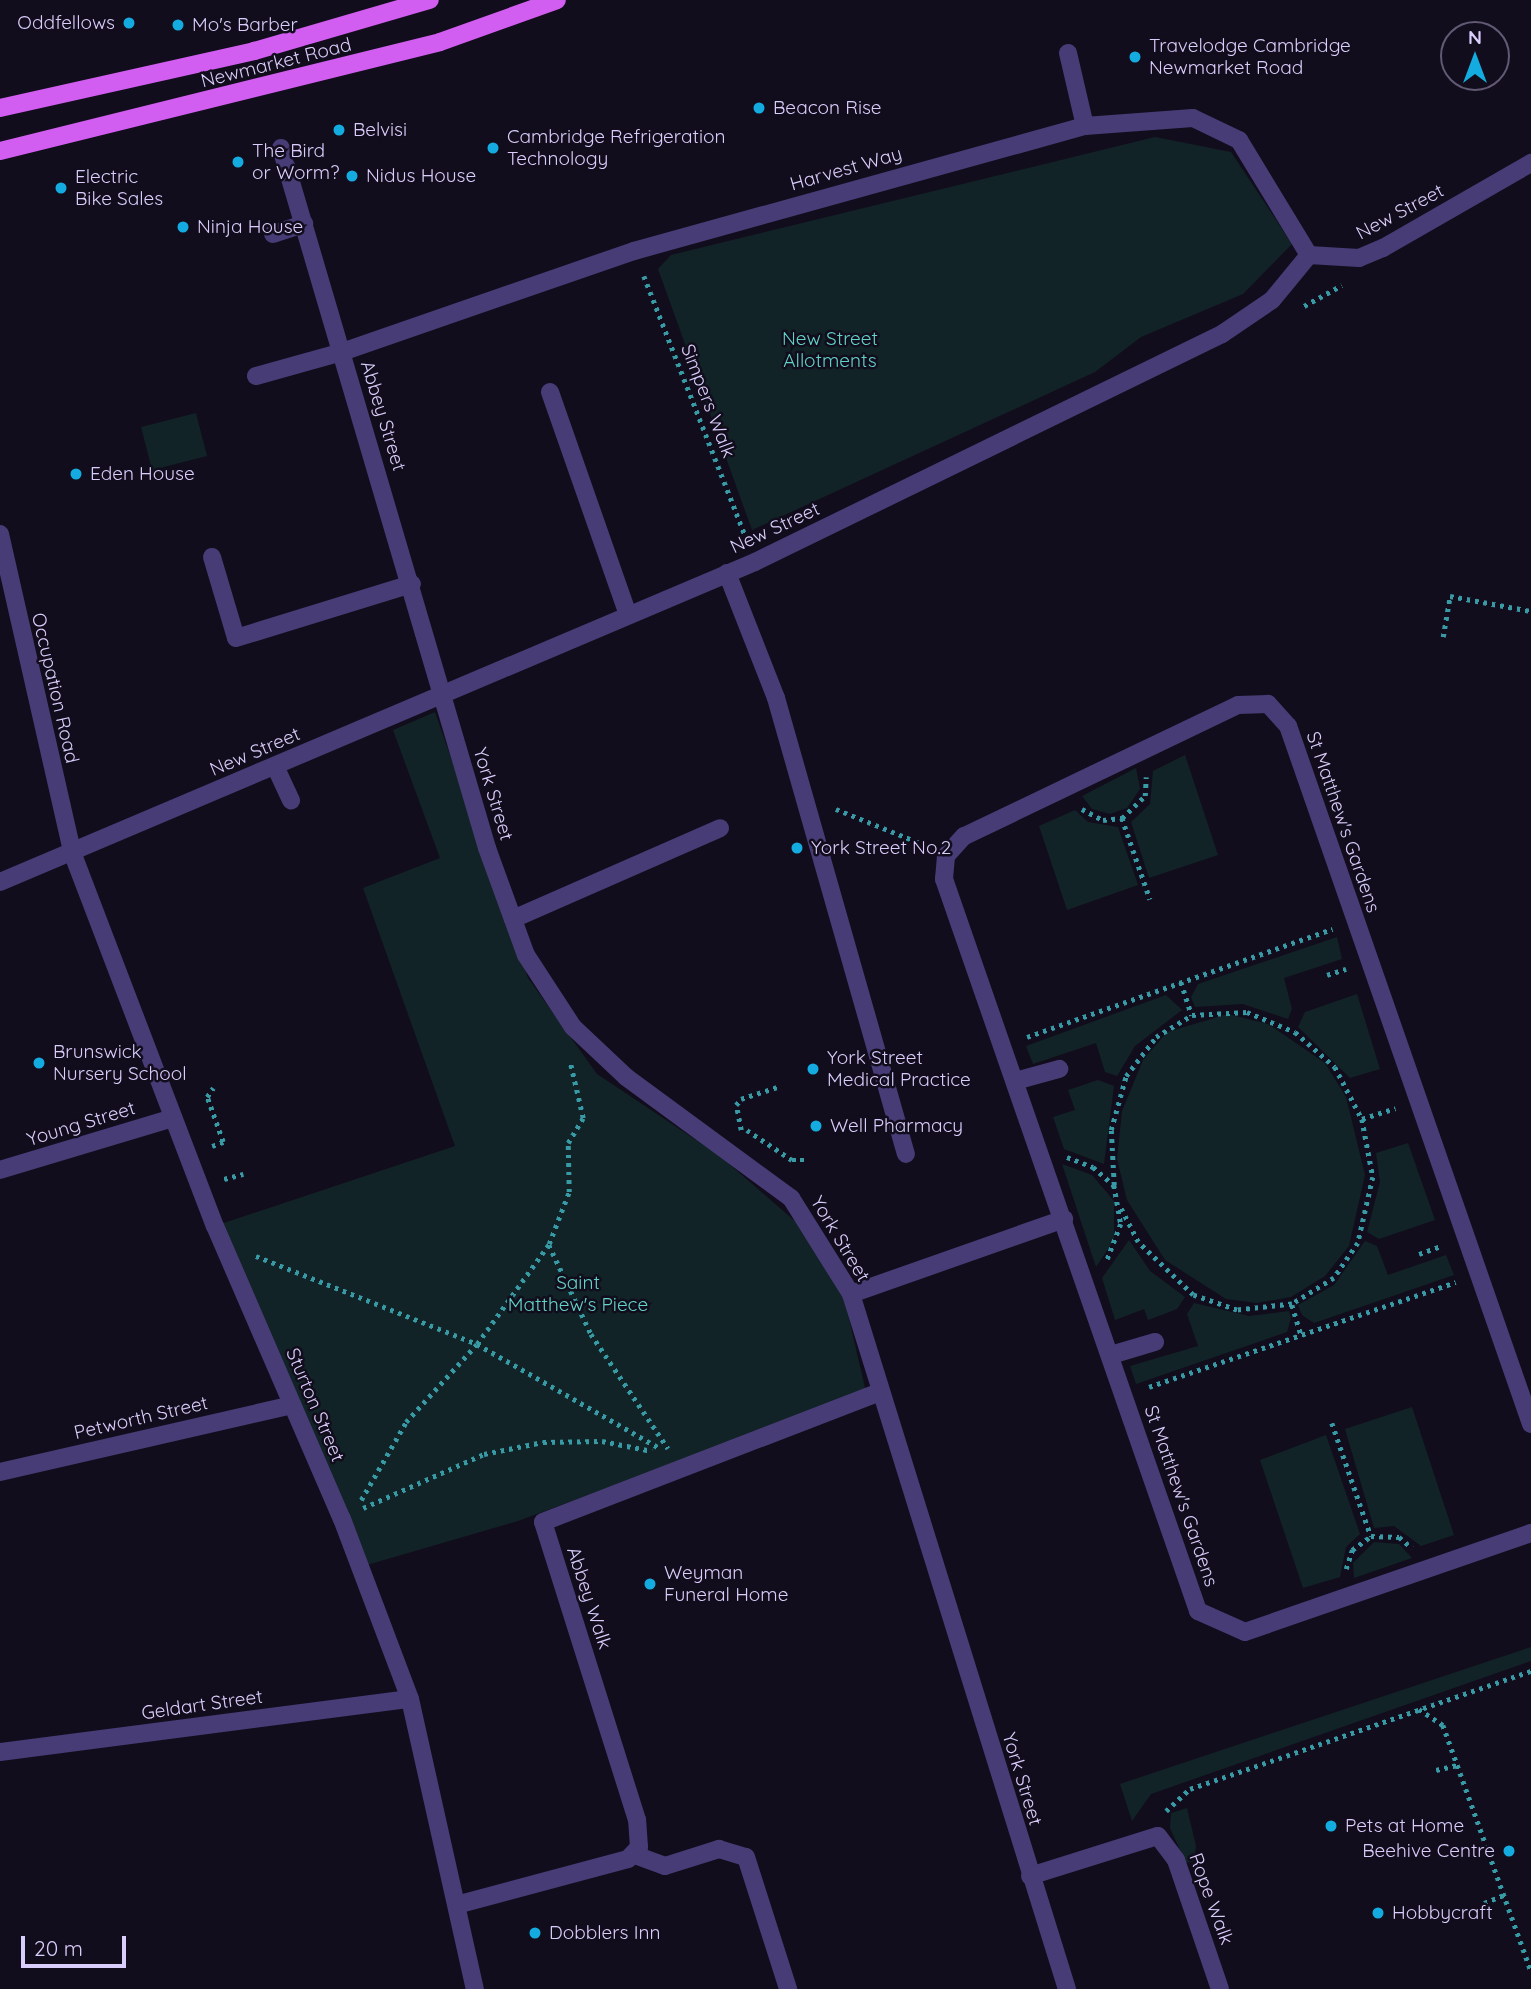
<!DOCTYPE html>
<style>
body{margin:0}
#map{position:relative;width:1531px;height:1989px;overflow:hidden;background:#120d1c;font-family:Quicksand,sans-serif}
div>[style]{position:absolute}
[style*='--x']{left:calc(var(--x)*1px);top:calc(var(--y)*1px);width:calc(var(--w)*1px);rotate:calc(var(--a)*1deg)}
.green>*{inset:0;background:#112326}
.path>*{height:4.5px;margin-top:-2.25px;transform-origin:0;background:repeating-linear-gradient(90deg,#379aa4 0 3.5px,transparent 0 8.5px)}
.lane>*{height:18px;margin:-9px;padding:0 9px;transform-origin:9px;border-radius:9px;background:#483c77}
.street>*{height:18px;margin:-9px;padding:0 9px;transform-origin:9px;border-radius:9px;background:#483c77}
.primary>*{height:18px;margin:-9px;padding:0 9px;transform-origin:9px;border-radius:9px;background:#d15ef1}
.dots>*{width:19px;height:19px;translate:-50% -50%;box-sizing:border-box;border:4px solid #120d1c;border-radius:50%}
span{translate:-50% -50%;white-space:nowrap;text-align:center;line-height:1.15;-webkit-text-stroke:5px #120d1c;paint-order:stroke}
.poi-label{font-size:19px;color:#d9cdfb}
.right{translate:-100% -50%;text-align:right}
.left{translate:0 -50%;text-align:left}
.street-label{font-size:19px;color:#d9cdfb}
.park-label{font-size:19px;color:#61d3c8}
.north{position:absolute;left:1440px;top:21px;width:70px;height:70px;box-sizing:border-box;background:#120d1c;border:2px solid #625a75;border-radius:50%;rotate:0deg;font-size:19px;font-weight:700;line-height:28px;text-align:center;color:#d9cdfb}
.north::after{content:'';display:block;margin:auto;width:24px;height:32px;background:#14ace0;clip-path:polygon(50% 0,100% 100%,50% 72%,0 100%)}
.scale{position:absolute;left:21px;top:1936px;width:105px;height:32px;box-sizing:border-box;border:4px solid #d9cdfb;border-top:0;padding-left:9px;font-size:21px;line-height:24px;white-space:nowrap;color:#d9cdfb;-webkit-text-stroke:5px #120d1c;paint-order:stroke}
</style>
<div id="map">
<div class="green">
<div style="clip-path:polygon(1155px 137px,1231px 152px,1292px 244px,1243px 294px,1141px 337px,1095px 372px,752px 530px,658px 269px,671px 255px)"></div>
<div style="clip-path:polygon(196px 413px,207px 456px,152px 470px,141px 427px)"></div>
<div style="clip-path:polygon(435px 712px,528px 978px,597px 1074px,720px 1156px,804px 1229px,844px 1297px,866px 1392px,518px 1521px,360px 1567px,215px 1226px,455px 1146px,363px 888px,440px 858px,393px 730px)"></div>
<div style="clip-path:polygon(1185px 755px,1218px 855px,1149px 878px,1131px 822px,1150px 804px,1153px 771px)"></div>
<div style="clip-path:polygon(1136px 768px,1140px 789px,1127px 808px,1110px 814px,1092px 809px,1082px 796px)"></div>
<div style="clip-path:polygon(1075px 810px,1088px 822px,1118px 827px,1138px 885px,1067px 910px,1039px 826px)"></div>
<div style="clip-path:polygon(1337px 937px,1342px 959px,1284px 978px,1292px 1009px,1288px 1019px,1243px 1004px,1195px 1007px,1191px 997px,1198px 984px)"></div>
<div style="clip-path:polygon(1357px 994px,1380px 1069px,1350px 1078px,1298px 1027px,1305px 1012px)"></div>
<div style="clip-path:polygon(1166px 995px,1182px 1010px,1135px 1046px,1117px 1076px,1105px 1072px,1096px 1043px,1033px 1064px,1026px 1046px)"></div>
<div style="clip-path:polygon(1228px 1014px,1268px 1024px,1325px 1063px,1346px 1097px,1365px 1175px,1349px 1246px,1325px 1276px,1291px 1297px,1257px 1303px,1226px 1299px,1165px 1260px,1127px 1200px,1117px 1159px,1122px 1111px,1143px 1060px,1167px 1032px)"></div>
<div style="clip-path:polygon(1098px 1080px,1114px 1086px,1104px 1164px,1064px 1149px,1053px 1117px,1075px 1110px,1068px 1090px)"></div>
<div style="clip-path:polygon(1408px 1143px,1435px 1220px,1379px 1239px,1367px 1232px,1380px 1182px,1376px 1153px)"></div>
<div style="clip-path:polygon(1062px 1164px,1092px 1175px,1114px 1201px,1114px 1240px,1096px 1267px)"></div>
<div style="clip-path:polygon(1129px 1240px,1150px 1271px,1185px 1297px,1177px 1309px,1148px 1320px,1144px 1309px,1115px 1320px,1102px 1278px)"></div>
<div style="clip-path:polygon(1365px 1241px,1377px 1246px,1388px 1275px,1446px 1255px,1454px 1275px,1314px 1323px,1302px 1315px,1298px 1305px,1334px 1285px)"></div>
<div style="clip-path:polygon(1194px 1303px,1249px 1316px,1289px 1311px,1291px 1318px,1287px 1332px,1136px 1384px,1130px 1366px,1198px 1346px,1187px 1314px)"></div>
<div style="clip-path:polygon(1412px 1407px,1454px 1535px,1421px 1546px,1394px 1526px,1374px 1528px,1345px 1429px)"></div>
<div style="clip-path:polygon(1326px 1435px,1360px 1534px,1346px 1547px,1340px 1577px,1303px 1588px,1260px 1460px)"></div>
<div style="clip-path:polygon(1374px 1542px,1399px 1544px,1412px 1558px,1354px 1578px,1353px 1563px)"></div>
<div style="clip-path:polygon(1531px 1647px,1531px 1661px,1151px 1794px,1132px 1821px,1120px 1784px)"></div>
<div style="clip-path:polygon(1187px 1808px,1196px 1846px,1194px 1861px,1186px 1863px,1170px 1828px,1171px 1813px)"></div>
</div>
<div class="path">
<div style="--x:644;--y:276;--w:281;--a:68.7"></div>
<div style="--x:1304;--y:306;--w:43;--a:-28.9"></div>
<div style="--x:1443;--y:637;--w:42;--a:-80.3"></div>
<div style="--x:1450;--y:596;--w:82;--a:10.5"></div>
<div style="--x:836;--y:809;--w:96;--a:22"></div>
<div style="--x:1082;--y:809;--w:24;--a:28"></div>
<div style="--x:1103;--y:820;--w:19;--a:-6"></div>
<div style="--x:1122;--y:818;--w:32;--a:-44"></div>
<div style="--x:1145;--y:796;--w:19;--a:-87"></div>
<div style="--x:1122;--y:818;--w:86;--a:70.9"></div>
<div style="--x:1327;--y:975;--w:20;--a:-18"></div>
<div style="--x:1181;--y:982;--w:35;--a:72"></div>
<div style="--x:1027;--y:1037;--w:324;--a:-19.5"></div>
<div style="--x:1362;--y:1119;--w:35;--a:-18"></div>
<div style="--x:741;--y:1130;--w:25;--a:-101"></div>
<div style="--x:736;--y:1105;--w:8;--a:-50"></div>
<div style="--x:741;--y:1099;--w:41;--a:-18.4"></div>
<div style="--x:747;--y:1130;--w:54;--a:33.7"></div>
<div style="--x:792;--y:1160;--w:15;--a:0"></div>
<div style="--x:212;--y:1146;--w:12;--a:-20"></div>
<div style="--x:223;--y:1142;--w:48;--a:-109.6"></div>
<div style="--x:207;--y:1097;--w:11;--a:-56"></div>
<div style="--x:1067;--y:1157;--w:28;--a:21"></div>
<div style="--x:1093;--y:1167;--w:28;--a:41"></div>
<div style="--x:1114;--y:1185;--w:40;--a:80"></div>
<div style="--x:1121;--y:1224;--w:42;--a:111"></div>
<div style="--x:224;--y:1179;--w:20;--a:-15"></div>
<div style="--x:1114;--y:1185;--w:55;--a:-93.1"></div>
<div style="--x:1111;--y:1130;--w:56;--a:-74.5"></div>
<div style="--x:1126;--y:1076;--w:49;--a:-52.4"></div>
<div style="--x:1156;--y:1037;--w:42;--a:-31.4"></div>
<div style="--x:1192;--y:1015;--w:55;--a:-3.1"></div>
<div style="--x:1247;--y:1012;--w:52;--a:22.6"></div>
<div style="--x:1295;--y:1032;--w:53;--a:41.2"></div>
<div style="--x:1335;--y:1067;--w:59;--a:62.6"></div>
<div style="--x:1362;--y:1119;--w:59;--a:79.3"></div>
<div style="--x:1373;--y:1177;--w:68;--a:102.8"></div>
<div style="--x:1358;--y:1243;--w:42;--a:124.4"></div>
<div style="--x:1334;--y:1278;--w:49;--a:148.2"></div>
<div style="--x:1292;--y:1304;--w:55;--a:173.8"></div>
<div style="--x:1237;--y:1310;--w:46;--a:-161.2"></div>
<div style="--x:1193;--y:1295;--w:76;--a:-136.1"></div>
<div style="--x:1138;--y:1242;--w:38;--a:-117"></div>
<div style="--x:549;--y:1245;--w:98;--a:64.7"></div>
<div style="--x:591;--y:1334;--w:138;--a:56"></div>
<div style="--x:1419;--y:1254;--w:23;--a:-20"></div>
<div style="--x:256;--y:1256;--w:238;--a:21.7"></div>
<div style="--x:477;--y:1344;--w:212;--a:29.7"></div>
<div style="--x:1292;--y:1305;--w:30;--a:73"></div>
<div style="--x:1149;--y:1387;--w:324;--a:-18.9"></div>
<div style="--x:1332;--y:1423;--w:120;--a:71"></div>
<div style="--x:361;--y:1500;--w:90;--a:-60"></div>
<div style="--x:406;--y:1422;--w:105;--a:-47.7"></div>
<div style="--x:477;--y:1344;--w:123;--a:-54.2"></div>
<div style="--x:549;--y:1244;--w:56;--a:-69"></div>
<div style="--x:569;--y:1192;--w:49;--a:-91.2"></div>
<div style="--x:568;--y:1143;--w:29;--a:-59"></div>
<div style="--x:583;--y:1118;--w:57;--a:-103.1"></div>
<div style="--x:363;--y:1508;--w:133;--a:-24.1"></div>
<div style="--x:484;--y:1454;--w:60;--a:-11.5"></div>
<div style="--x:543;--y:1442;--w:59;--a:-1"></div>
<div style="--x:602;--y:1441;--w:51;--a:11.3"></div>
<div style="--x:1346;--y:1569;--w:20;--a:-72"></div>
<div style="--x:1352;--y:1550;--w:24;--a:-36"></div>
<div style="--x:1371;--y:1536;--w:28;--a:2"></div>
<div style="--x:1399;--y:1537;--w:17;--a:40"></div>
<div style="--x:1419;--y:1709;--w:29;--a:34"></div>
<div style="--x:1443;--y:1725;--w:261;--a:70.3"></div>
<div style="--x:1436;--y:1770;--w:22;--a:-13"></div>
<div style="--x:1166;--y:1811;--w:33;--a:-43"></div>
<div style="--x:1190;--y:1789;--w:361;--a:-19.1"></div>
<div style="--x:1484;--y:1903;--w:22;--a:-22"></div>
</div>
<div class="lane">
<div style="--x:1068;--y:53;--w:75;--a:76.9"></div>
<div style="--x:273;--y:234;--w:33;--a:-18"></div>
<div style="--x:256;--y:376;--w:89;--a:-15.6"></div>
<div style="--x:550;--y:392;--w:236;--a:70.7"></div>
<div style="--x:212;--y:557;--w:84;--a:73.5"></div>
<div style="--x:236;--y:638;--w:184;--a:-17.1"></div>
<div style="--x:727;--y:573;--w:134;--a:68.6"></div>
<div style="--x:776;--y:698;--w:474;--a:74.1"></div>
<div style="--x:275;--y:766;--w:38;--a:65"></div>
<div style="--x:513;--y:919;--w:226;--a:-23.7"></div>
<div style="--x:1015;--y:1081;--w:46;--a:-15.3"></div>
<div style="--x:1111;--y:1355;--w:46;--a:-16.5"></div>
<div style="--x:1158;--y:1836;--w:30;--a:53"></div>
<div style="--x:1176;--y:1860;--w:136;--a:71.2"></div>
</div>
<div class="street">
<div style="--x:281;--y:148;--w:730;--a:73.6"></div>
<div style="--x:487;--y:848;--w:114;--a:70"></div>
<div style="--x:526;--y:955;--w:86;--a:56.9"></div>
<div style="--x:573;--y:1027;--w:73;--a:43.3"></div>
<div style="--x:626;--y:1077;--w:205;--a:36.3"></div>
<div style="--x:791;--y:1198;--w:113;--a:58"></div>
<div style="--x:851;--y:1294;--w:728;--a:72.74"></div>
<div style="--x:1309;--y:255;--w:50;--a:3.4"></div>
<div style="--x:1359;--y:258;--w:26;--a:-23"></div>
<div style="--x:1383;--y:248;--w:171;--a:-29.9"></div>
<div style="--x:342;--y:352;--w:309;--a:-19.1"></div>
<div style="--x:634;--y:251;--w:468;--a:-15.5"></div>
<div style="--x:1085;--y:126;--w:108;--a:-4.2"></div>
<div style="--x:1193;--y:118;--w:51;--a:25.6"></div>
<div style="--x:1239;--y:140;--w:135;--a:58.7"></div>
<div style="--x:0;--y:534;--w:326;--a:77.2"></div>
<div style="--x:72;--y:852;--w:400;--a:69.1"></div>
<div style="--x:215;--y:1226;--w:319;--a:66.6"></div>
<div style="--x:342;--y:1519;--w:192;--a:69.3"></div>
<div style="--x:410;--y:1699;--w:297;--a:77.4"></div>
<div style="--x:0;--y:882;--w:820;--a:-22.97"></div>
<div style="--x:755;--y:562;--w:520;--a:-26.02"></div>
<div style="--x:1222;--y:334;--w:60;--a:-34.2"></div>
<div style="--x:1272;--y:300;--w:58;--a:-50.6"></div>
<div style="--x:0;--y:1170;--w:181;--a:-16.7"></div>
<div style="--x:851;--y:1294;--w:226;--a:-19.4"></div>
<div style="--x:1531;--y:1424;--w:739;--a:-109.19"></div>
<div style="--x:1288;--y:726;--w:30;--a:-132"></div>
<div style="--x:1268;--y:704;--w:30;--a:178"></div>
<div style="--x:1238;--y:705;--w:304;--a:154.4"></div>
<div style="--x:964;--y:836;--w:27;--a:132"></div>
<div style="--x:946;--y:856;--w:23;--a:95"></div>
<div style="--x:944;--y:879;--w:775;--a:70.86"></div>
<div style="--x:1198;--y:1611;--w:51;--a:24.1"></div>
<div style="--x:1245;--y:1632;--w:303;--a:-19.1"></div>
<div style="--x:0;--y:1472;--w:300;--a:-12.9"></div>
<div style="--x:0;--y:1752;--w:413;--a:-7.4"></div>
<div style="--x:635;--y:1855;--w:32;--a:20"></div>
<div style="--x:665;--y:1866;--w:57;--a:-17.5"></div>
<div style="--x:719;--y:1849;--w:28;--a:17"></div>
<div style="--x:746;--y:1857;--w:139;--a:72.3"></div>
<div style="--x:1030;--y:1876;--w:134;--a:-17.4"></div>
<div style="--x:460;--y:1904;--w:174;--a:-15"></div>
<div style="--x:628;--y:1859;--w:16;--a:-47"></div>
<div style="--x:639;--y:1847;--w:27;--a:-94"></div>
<div style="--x:637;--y:1820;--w:312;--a:-107.5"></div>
<div style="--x:543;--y:1522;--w:359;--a:-21.1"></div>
</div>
<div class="primary">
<div style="--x:0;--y:108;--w:260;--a:-12.6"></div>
<div style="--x:254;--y:51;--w:183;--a:-16.2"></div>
<div style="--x:0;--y:151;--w:453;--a:-13.9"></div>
<div style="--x:440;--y:42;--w:124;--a:-19.7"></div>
</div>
<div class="dots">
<div style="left:129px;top:23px;background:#14ace0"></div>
<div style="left:178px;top:25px;background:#14ace0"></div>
<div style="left:1135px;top:57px;background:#14ace0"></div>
<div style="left:759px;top:108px;background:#14ace0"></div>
<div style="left:339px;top:130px;background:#14ace0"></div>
<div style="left:493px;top:148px;background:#14ace0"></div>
<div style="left:238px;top:162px;background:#14ace0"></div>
<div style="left:352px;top:176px;background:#14ace0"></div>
<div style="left:61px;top:188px;background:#14ace0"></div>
<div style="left:183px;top:227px;background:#14ace0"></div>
<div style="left:76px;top:474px;background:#14ace0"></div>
<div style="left:797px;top:848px;background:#14ace0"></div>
<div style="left:39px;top:1063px;background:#14ace0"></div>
<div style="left:813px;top:1069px;background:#14ace0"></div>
<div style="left:816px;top:1126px;background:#14ace0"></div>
<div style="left:650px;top:1584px;background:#14ace0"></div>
<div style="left:1331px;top:1826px;background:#14ace0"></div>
<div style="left:1509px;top:1851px;background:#14ace0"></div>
<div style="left:1378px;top:1913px;background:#14ace0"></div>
<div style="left:535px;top:1933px;background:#14ace0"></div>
</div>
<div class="poi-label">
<span class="right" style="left:115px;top:23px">Oddfellows</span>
<span class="left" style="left:192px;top:25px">Mo's Barber</span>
<span class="left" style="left:1149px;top:57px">Travelodge Cambridge<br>Newmarket Road</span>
<span class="left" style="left:773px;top:108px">Beacon Rise</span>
<span class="left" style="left:353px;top:130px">Belvisi</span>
<span class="left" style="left:507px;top:148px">Cambridge Refrigeration<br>Technology</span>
<span class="left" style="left:252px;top:162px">The Bird<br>or Worm?</span>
<span class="left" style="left:366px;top:176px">Nidus House</span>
<span class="left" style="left:75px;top:188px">Electric<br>Bike Sales</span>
<span class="left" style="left:197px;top:227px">Ninja House</span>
<span class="left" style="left:90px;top:474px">Eden House</span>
<span class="left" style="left:811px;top:848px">York Street No.2</span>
<span class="left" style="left:53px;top:1063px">Brunswick<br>Nursery School</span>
<span class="left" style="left:827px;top:1069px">York Street<br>Medical Practice</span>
<span class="left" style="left:830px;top:1126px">Well Pharmacy</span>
<span class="left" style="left:664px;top:1584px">Weyman<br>Funeral Home</span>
<span class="left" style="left:1345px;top:1826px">Pets at Home</span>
<span class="right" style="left:1495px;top:1851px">Beehive Centre</span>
<span class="left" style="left:1392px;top:1913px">Hobbycraft</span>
<span class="left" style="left:549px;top:1933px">Dobblers Inn</span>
</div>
<div class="street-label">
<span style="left:276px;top:63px;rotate:-14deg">Newmarket Road</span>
<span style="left:846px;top:169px;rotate:-16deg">Harvest Way</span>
<span style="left:1400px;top:212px;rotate:-28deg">New Street</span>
<span style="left:708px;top:401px;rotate:69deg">Simpers Walk</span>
<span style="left:383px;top:416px;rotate:73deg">Abbey Street</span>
<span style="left:775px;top:528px;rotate:-25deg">New Street</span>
<span style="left:55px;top:688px;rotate:77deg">Occupation Road</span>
<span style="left:255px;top:752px;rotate:-23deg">New Street</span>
<span style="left:493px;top:794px;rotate:73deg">York Street</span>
<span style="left:1343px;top:822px;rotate:71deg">St Matthew's Gardens</span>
<span style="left:81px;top:1124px;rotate:-17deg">Young Street</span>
<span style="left:840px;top:1239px;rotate:59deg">York Street</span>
<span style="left:315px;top:1405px;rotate:67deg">Sturton Street</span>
<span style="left:141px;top:1418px;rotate:-13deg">Petworth Street</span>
<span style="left:1181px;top:1496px;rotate:71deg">St Matthew's Gardens</span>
<span style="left:589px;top:1598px;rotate:72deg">Abbey Walk</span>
<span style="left:202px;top:1705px;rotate:-8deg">Geldart Street</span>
<span style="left:1022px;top:1779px;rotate:73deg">York Street</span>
<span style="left:1211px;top:1899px;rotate:70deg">Rope Walk</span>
</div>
<div class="park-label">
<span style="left:830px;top:350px">New Street<br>Allotments</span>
<span style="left:578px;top:1294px">Saint<br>Matthew's Piece</span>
</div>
<div class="north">N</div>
<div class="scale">20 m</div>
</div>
